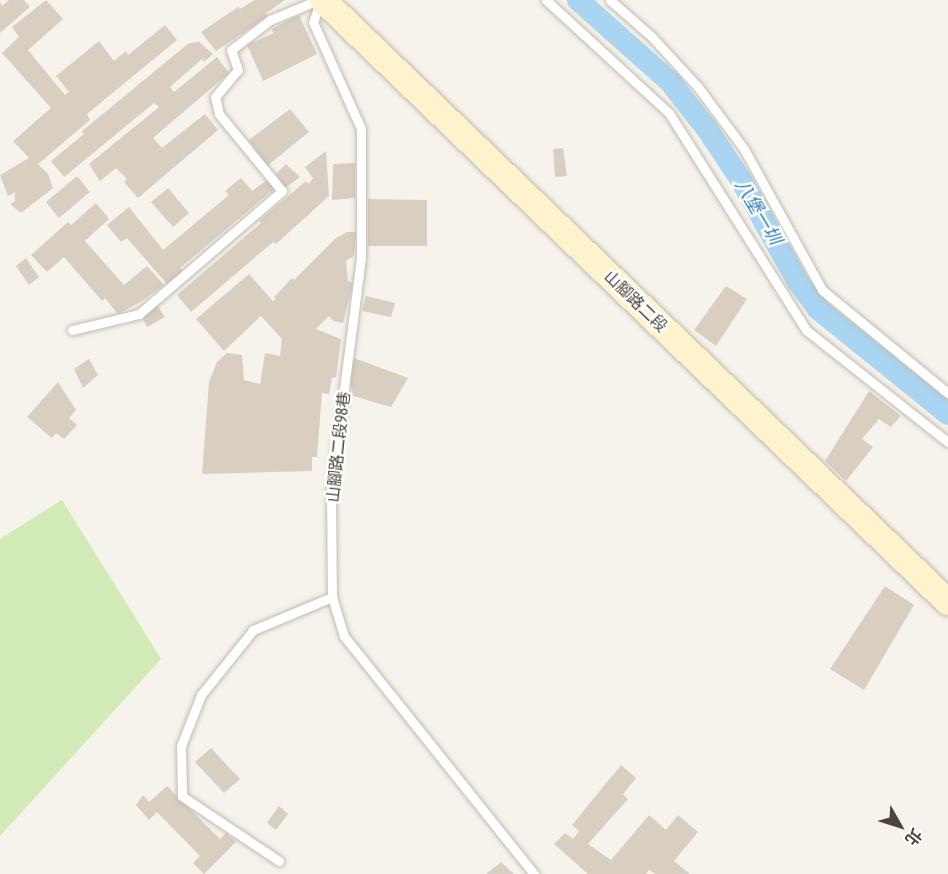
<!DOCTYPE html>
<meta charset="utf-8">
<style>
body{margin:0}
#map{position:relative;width:948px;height:874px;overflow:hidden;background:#f6f3ec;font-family:"Asap Condensed","Noto Sans TC",sans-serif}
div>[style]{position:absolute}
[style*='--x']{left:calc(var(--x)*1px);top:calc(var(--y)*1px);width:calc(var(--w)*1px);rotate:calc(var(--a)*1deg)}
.green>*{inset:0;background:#d2eab5}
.canal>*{height:22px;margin:-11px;padding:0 11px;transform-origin:11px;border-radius:11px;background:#a9d4f2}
.building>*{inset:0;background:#d8cfc1}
.roads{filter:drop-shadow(0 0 2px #c2bbae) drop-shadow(0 0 2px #c2bbae)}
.lane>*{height:9px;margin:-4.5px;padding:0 4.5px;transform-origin:4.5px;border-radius:4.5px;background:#fff}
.secondary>*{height:26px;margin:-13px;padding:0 13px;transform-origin:13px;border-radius:13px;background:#fff3cd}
span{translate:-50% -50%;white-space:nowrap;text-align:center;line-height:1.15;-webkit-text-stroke:5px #fff;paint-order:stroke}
.street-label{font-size:16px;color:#4b4439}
.water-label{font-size:18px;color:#2e7ab2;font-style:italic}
.north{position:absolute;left:870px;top:796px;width:60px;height:60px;-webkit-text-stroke:4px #fff;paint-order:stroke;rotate:129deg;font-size:16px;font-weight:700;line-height:24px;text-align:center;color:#4b4439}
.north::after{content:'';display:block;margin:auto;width:21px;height:27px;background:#4b4439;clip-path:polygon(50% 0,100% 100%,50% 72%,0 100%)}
</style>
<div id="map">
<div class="green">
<div style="clip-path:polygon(62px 500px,161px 659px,0 836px,0 539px)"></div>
</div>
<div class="canal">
<div style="--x:578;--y:0;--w:125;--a:41.7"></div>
<div style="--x:671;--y:83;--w:58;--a:52"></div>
<div style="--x:707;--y:129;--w:61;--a:56.3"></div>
<div style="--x:741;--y:180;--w:117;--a:60.8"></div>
<div style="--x:798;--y:282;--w:34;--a:53"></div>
<div style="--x:818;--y:309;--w:167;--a:38.9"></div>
</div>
<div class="building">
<div style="clip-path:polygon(9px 0,24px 0,30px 7px,0 33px,0 2px,2px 6px)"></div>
<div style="clip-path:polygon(46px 0,63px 19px,28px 50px,65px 95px,69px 92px,56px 76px,99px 41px,114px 61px,126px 51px,128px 55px,165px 25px,177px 40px,87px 114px,90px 120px,38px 164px,48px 174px,53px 188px,21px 213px,10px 204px,15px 201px,15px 192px,8px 196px,0 175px,29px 158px,13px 141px,51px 108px,2px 53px,19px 37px,12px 27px)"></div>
<div style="clip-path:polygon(255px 0,285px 0,266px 13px,268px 16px,216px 51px,201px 32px,238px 7px,240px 9px)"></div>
<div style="clip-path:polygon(299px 15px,317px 54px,263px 81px,247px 45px,274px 33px,271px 29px)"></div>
<div style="clip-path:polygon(199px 42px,213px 54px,204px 62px,202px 59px,170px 87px,174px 92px,217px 57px,229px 73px,153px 138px,162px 148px,205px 114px,218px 130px,138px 198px,124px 182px,127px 179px,116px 168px,100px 181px,89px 164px,159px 107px,154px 103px,64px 177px,51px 161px,84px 134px,82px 131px,189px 43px)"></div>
<div style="clip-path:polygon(290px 109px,309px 132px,267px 166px,249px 140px)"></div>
<div style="clip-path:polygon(563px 148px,567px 176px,555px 177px,553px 149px)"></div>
<div style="clip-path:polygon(326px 151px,329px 196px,276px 244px,273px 242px,191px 312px,177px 295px,261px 223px,259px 221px,306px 181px,309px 184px,313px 178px,305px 167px)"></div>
<div style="clip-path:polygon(355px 163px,355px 198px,332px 200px,333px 164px)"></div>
<div style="clip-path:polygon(286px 164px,300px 177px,285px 188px,276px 174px)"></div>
<div style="clip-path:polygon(77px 176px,90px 192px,59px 218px,46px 202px)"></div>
<div style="clip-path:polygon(241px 178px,252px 191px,267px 180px,274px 189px,180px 268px,183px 271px,167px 284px,127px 238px,121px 242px,107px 225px,129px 207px,163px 250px,229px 195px,225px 191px)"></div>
<div style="clip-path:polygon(168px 188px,189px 213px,173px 227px,151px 202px)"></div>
<div style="clip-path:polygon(368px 199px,427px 200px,427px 246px,368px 246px)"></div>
<div style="clip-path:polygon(96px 203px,109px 219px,85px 241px,124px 285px,147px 266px,164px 285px,142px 301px,118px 314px,105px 298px,102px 301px,64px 257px,47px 272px,31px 255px,68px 222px,71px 225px)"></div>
<div style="clip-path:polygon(347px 232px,356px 232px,354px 256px,346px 261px,348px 281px,353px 283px,343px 323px,334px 321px,329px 316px,316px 329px,341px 339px,336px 377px,332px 378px,329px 394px,322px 393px,317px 457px,312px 457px,312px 471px,202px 474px,209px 382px,217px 362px,227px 353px,242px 355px,244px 380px,260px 384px,265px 353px,280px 356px,282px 339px,261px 316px,224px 351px,196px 319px,249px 274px,273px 301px,276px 299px,274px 297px,292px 278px,294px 280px,336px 238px)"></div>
<div style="clip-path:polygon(26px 258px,39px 277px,29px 285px,16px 266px)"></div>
<div style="clip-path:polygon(726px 286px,747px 299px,716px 346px,694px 330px)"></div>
<div style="clip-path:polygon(366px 296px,395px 303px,391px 317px,362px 311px)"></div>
<div style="clip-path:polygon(157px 305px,165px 317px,147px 327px,141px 315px)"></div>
<div style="clip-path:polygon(354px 358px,408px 378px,391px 407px,353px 396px,350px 379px)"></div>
<div style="clip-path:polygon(89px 359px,98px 375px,83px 388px,74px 369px)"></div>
<div style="clip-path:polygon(58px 382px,76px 410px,69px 418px,77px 425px,64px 439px,56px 433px,52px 438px,27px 417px)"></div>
<div style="clip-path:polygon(869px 391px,901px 416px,891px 427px,879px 419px,862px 439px,873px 447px,846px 481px,825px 461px)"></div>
<div style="clip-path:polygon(885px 586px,914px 605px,864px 690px,830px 669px)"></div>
<div style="clip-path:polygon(211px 748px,240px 779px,224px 793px,195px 762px)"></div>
<div style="clip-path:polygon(621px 765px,636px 778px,623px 794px,628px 799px,588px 844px,611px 860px,649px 815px,666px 830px,678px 815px,698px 832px,674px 861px,690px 874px,656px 874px,649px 870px,646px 874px,588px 874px,554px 844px,565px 833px,573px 839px,579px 831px,572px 825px)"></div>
<div style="clip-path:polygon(167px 786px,220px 839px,226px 833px,236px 842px,204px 874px,193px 863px,200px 856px,157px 812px,149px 820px,136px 805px,143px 795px,149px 802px)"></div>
<div style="clip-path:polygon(279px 806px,288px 814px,276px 830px,267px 823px)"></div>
<div style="clip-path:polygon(501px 862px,514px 874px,486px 874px)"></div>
</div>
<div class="roads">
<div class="lane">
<div style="--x:546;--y:0;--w:167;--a:42.6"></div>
<div style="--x:669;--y:113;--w:257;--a:57.7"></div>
<div style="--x:806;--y:330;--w:181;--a:38.3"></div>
<div style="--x:610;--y:0;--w:55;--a:41.3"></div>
<div style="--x:651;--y:36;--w:69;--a:47.3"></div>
<div style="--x:698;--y:87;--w:77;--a:53.4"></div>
<div style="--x:744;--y:149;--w:161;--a:61"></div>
<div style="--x:822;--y:290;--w:163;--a:39.3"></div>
<div style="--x:320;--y:2;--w:21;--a:109"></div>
<div style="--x:313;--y:22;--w:117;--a:65.8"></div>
<div style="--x:361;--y:129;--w:129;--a:90"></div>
<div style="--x:361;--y:258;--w:234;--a:97.4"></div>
<div style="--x:331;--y:490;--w:107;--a:89.5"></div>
<div style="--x:332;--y:597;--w:41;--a:72.9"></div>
<div style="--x:344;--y:636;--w:305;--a:51.4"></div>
<div style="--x:72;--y:330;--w:69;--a:-13.4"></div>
<div style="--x:139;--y:314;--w:189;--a:-40.7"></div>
<div style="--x:282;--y:191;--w:99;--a:-129.3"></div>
<div style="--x:219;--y:114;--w:17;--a:-103"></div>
<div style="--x:215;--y:97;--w:35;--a:-50"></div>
<div style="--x:238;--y:70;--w:21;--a:-109"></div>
<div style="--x:231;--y:50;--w:49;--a:-37.6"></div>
<div style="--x:270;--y:20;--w:52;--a:-22.6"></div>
<div style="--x:279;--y:861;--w:117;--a:-146.2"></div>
<div style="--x:182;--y:796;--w:50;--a:-91.1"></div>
<div style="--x:181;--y:746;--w:55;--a:-68.6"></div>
<div style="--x:201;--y:695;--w:83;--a:-51.3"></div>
<div style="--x:253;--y:630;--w:86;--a:-22.7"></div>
</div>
<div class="secondary">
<div style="--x:323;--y:0;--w:868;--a:43.93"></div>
</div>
</div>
<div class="street-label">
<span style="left:636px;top:301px;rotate:44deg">山腳路二段</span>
<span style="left:338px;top:447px;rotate:-84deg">山腳路二段98巷</span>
</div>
<div class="water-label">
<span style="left:758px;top:212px;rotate:59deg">八堡一圳</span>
</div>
<div class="north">北</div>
</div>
